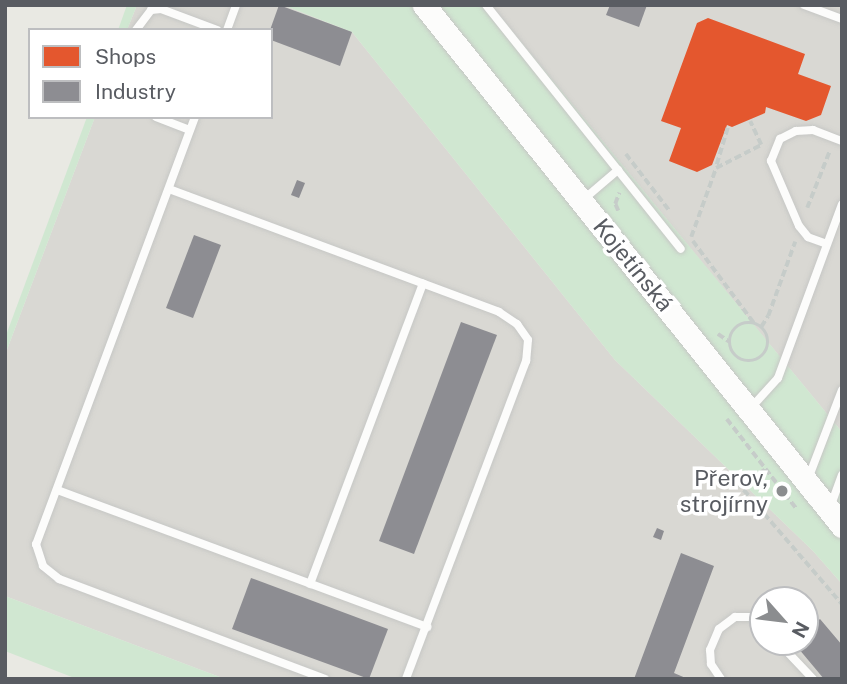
<!DOCTYPE html>
<meta charset="utf-8">
<style>
body{margin:0}
#map{position:relative;width:847px;height:684px;overflow:hidden;background:#e9e9e3;font-family:"Public Sans",sans-serif}
div>[style]{position:absolute}
[style*='--x']{left:calc(var(--x)*1px);top:calc(var(--y)*1px);width:calc(var(--w)*1px);rotate:calc(var(--a)*1deg)}
.industrial>*{inset:0;background:#d9d8d3}
.green>*{inset:0;background:#d0e7d1}
.shops>*{inset:0;background:#e4572e}
.industry>*{inset:0;background:#8d8d92}
.path>*{height:3.5px;margin-top:-1.75px;transform-origin:0;background:repeating-linear-gradient(90deg,#c6ccc9 0 7px,transparent 0 10.5px)}
.path>.ring{margin:-1.75px;padding:0;box-sizing:content-box;background:none;border:3.5px solid #c6ccc9;border-radius:50%}
.roads{filter:drop-shadow(0 0 2px #c6c7c5) drop-shadow(0 0 2px #c6c7c5)}
.lane>*{height:8px;margin:-4px;padding:0 4px;transform-origin:4px;border-radius:4px;background:#fcfcfb}
.secondary>*{height:23px;margin:-11.5px;padding:0 11.5px;transform-origin:11.5px;border-radius:11.5px;background:#fcfcfb}
.dots>*{width:19px;height:19px;translate:-50% -50%;box-sizing:border-box;border:4px solid #fff;border-radius:50%}
span{translate:-50% -50%;white-space:nowrap;text-align:center;line-height:1.15;-webkit-text-stroke:7px #fff;paint-order:stroke}
.street-label{font-size:23px;color:#595c62}
.poi-label{font-size:23px;color:#595c62}
.right{translate:-100% -50%;text-align:right}
.frame{position:absolute;inset:0;border:7px solid #595c62;pointer-events:none}
.legend{position:absolute;left:28px;top:28px;width:245px;height:91px;box-sizing:border-box;background:#fff;border:2px solid #bdbec0;margin:0;padding:9px 12px;list-style:none;font-size:21px;color:#595c62}
.legend li{display:flex;align-items:center;gap:14px;height:35px}
.legend b{width:35px;border:2px solid #bdbec0}
.north{position:absolute;left:749px;top:586px;width:70px;height:70px;box-sizing:border-box;background:#fff;border:2px solid #bdbec0;border-radius:50%;rotate:118deg;font-size:19px;font-weight:700;line-height:28px;text-align:center;color:#595c62}
.north::after{content:'';display:block;margin:auto;width:24px;height:32px;background:#8b8d8f;clip-path:polygon(50% 0,100% 100%,50% 72%,0 100%)}
</style>
<div id="map">
<div class="industrial">
<div style="clip-path:polygon(evenodd,137px 5px,283px 5px,352px 32px,615px 360px,813px 551px,842px 584px,842px 679px,225px 679px,5px 596px,5px 355px,95px 117px,271px 117px,271px 30px,127px 30px,137px 5px,763px 600px,805px 600px,805px 642px,763px 642px,763px 600px)"></div>
<div style="clip-path:polygon(491px 5px,842px 5px,842px 432px,696px 255px)"></div>
</div>
<div class="green">
<div style="clip-path:polygon(127px 5px,137px 5px,127px 30px,118px 30px)"></div>
<div style="clip-path:polygon(283px 5px,491px 5px,842px 432px,842px 584px,813px 551px,615px 360px,352px 32px)"></div>
<div style="clip-path:polygon(87px 117px,95px 117px,5px 355px,5px 338px)"></div>
<div style="clip-path:polygon(5px 596px,225px 679px,77px 679px,5px 651px)"></div>
</div>
<div class="shops">
<div style="clip-path:polygon(708px 18px,805px 54px,798px 74px,831px 86px,821px 115px,806px 121px,766px 107px,765px 113px,732px 127px,727px 125px,712px 165px,697px 172px,669px 161px,681px 128px,661px 121px,697px 23px)"></div>
</div>
<div class="industry">
<div style="clip-path:polygon(279px 5px,352px 32px,340px 66px,271px 40px,270px 30px)"></div>
<div style="clip-path:polygon(610px 5px,647px 5px,639px 27px,606px 15px)"></div>
<div style="clip-path:polygon(297px 180px,305px 183px,299px 198px,291px 195px)"></div>
<div style="clip-path:polygon(194px 235px,221px 245px,193px 318px,166px 308px)"></div>
<div style="clip-path:polygon(461px 322px,497px 335px,414px 554px,379px 541px)"></div>
<div style="clip-path:polygon(657px 528px,664px 531px,661px 540px,653px 537px)"></div>
<div style="clip-path:polygon(681px 553px,714px 566px,674px 673px,688px 679px,634px 679px)"></div>
<div style="clip-path:polygon(251px 578px,388px 629px,369px 679px,232px 629px)"></div>
<div style="clip-path:polygon(820px 619px,842px 645px,842px 679px,824px 679px,793px 642px,805px 642px,805px 632px)"></div>
</div>
<div class="path">
<div style="--x:728;--y:128;--w:42;--a:106.7"></div>
<div style="--x:716;--y:168;--w:51;--a:-27.1"></div>
<div style="--x:761;--y:145;--w:26;--a:-115"></div>
<div style="--x:626;--y:154;--w:71;--a:52.5"></div>
<div style="--x:807;--y:208;--w:62;--a:-68.4"></div>
<div style="--x:618;--y:211;--w:8;--a:-113"></div>
<div style="--x:615;--y:204;--w:12;--a:-70"></div>
<div style="--x:691;--y:237;--w:73;--a:-70.1"></div>
<div style="--x:693;--y:241;--w:102;--a:53.4"></div>
<div class="ring" style="left:730px;top:323px;width:34.5px;height:34.5px"></div>
<div style="--x:761;--y:327;--w:13;--a:-58"></div>
<div style="--x:768;--y:316;--w:79;--a:-70"></div>
<div style="--x:718;--y:334;--w:14;--a:34"></div>
<div style="--x:727;--y:419;--w:113;--a:52.2"></div>
<div style="--x:765;--y:470;--w:16;--a:145"></div>
<div style="--x:752;--y:479;--w:5;--a:-127"></div>
<div style="--x:749;--y:475;--w:14;--a:150"></div>
<div style="--x:737;--y:482;--w:161;--a:49.3"></div>
</div>
<div class="roads">
<div class="lane">
<div style="--x:486;--y:5;--w:312;--a:51.4"></div>
<div style="--x:804;--y:5;--w:40;--a:20.2"></div>
<div style="--x:136;--y:30;--w:25;--a:-53"></div>
<div style="--x:151;--y:10;--w:10;--a:-6"></div>
<div style="--x:161;--y:9;--w:60;--a:20.6"></div>
<div style="--x:227;--y:30;--w:27;--a:-70"></div>
<div style="--x:156;--y:117;--w:36;--a:21"></div>
<div style="--x:195;--y:117;--w:456;--a:110.4"></div>
<div style="--x:36;--y:544;--w:23;--a:72"></div>
<div style="--x:43;--y:566;--w:21;--a:39"></div>
<div style="--x:59;--y:579;--w:284;--a:20.6"></div>
<div style="--x:169;--y:189;--w:352;--a:20.4"></div>
<div style="--x:499;--y:312;--w:22;--a:34"></div>
<div style="--x:517;--y:324;--w:19;--a:55"></div>
<div style="--x:528;--y:340;--w:21;--a:95"></div>
<div style="--x:526;--y:361;--w:340;--a:110.7"></div>
<div style="--x:584;--y:199;--w:45;--a:-40.5"></div>
<div style="--x:827;--y:244;--w:20;--a:-160"></div>
<div style="--x:808;--y:237;--w:14;--a:-129"></div>
<div style="--x:799;--y:226;--w:71;--a:-113.3"></div>
<div style="--x:771;--y:161;--w:24;--a:-68"></div>
<div style="--x:780;--y:139;--w:18;--a:-27"></div>
<div style="--x:796;--y:131;--w:17;--a:-3"></div>
<div style="--x:813;--y:130;--w:31;--a:21"></div>
<div style="--x:749;--y:410;--w:43;--a:-47.8"></div>
<div style="--x:778;--y:378;--w:185;--a:-69.8"></div>
<div style="--x:808;--y:479;--w:95;--a:-69.1"></div>
<div style="--x:57;--y:490;--w:395;--a:20.3"></div>
<div style="--x:831;--y:505;--w:32;--a:-70"></div>
<div style="--x:310;--y:584;--w:321;--a:-69.4"></div>
<div style="--x:778;--y:642;--w:51;--a:46.6"></div>
<div style="--x:721;--y:679;--w:18;--a:-124"></div>
<div style="--x:711;--y:664;--w:14;--a:-94"></div>
<div style="--x:710;--y:650;--w:23;--a:-67"></div>
<div style="--x:719;--y:629;--w:20;--a:-37"></div>
<div style="--x:735;--y:617;--w:17;--a:0"></div>
<div style="--x:752;--y:617;--w:16;--a:45"></div>
</div>
<div class="secondary">
<div style="--x:424;--y:5;--w:668;--a:51.26"></div>
</div>
</div>
<div class="dots">
<div style="left:782px;top:491px;background:#8b8d8f"></div>
</div>
<div class="street-label">
<span style="left:633px;top:265px;rotate:51deg">Kojetínská</span>
</div>
<div class="poi-label">
<span class="right" style="left:768px;top:491px">Přerov,<br>strojírny</span>
</div>
<div class="frame"></div>
<ul class="legend">
<li><b style="height:19px;background:#e4572e"></b>Shops</li>
<li><b style="height:19px;background:#8d8d92"></b>Industry</li>
</ul>
<div class="north">N</div>
</div>
